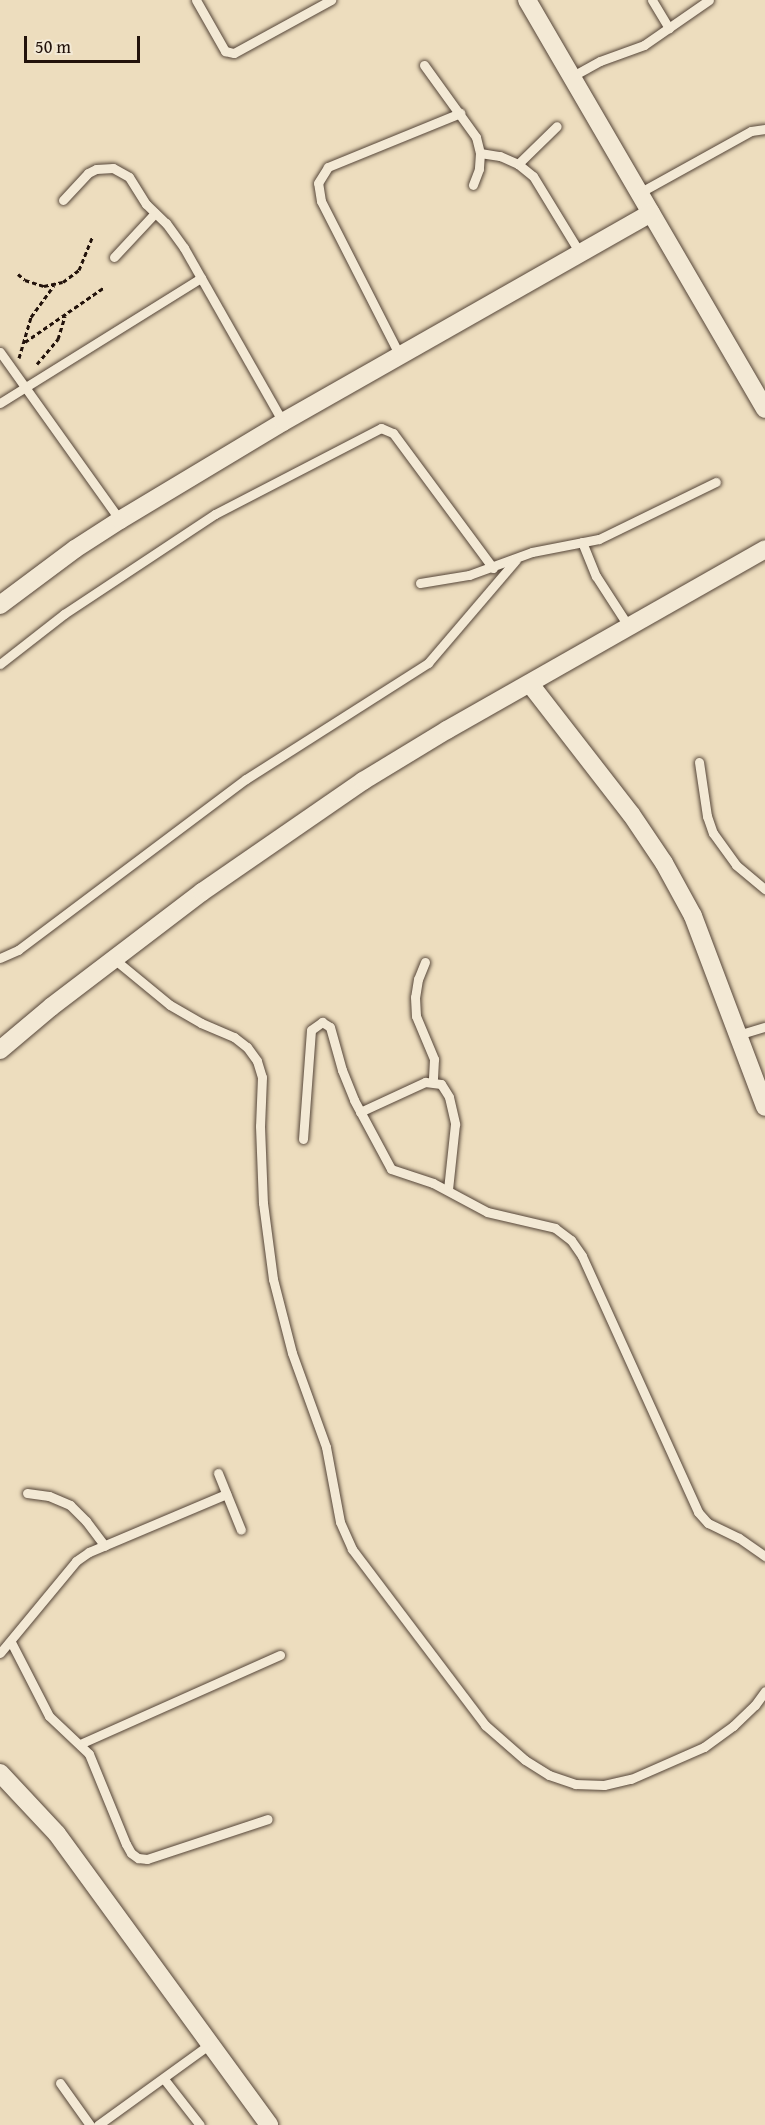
<!DOCTYPE html>
<style>
body{margin:0}
#map{position:relative;width:765px;height:2125px;overflow:hidden;background:#edddbe;font-family:"Gentium Book Plus",serif}
div>[style]{position:absolute}
[style*='--x']{left:calc(var(--x)*1px);top:calc(var(--y)*1px);width:calc(var(--w)*1px);rotate:calc(var(--a)*1deg)}
.path>*{height:3px;margin-top:-1.5px;transform-origin:0;background:repeating-linear-gradient(90deg,#22120b 0 4.5px,transparent 0 7.5px)}
.roads{filter:drop-shadow(0 0 2px #554538) drop-shadow(0 0 2px #554538)}
.lane>*{height:9px;margin:-4.5px;padding:0 4.5px;transform-origin:4.5px;border-radius:4.5px;background:#f3e9d5}
.street>*{height:18px;margin:-9px;padding:0 9px;transform-origin:9px;border-radius:9px;background:#f3e9d5}
span{translate:-50% -50%;white-space:nowrap;text-align:center;line-height:1.15;-webkit-text-stroke:6px #f3e9d5;paint-order:stroke}
.scale{position:absolute;left:24px;top:36px;width:116px;height:27px;box-sizing:border-box;border:3px solid #22120b;border-top:0;padding-left:8px;font-size:18px;line-height:21px;white-space:nowrap;color:#22120b;-webkit-text-stroke:4px #f3e9d5;paint-order:stroke}
</style>
<div id="map">
<div class="path">
<div style="--x:18;--y:274;--w:9;--a:41"></div>
<div style="--x:25;--y:280;--w:20;--a:18"></div>
<div style="--x:44;--y:286;--w:19;--a:-12"></div>
<div style="--x:63;--y:282;--w:20;--a:-37"></div>
<div style="--x:79;--y:270;--w:35;--a:-68"></div>
<div style="--x:25;--y:342;--w:95;--a:-34.7"></div>
<div style="--x:19;--y:358;--w:43;--a:-73.7"></div>
<div style="--x:31;--y:317;--w:39;--a:-54"></div>
<div style="--x:37;--y:364;--w:33;--a:-50"></div>
<div style="--x:58;--y:339;--w:24;--a:-73"></div>
</div>
<div class="roads">
<div class="lane">
<div style="--x:196;--y:0;--w:59;--a:60.4"></div>
<div style="--x:225;--y:51;--w:9;--a:13"></div>
<div style="--x:234;--y:53;--w:111;--a:-28.7"></div>
<div style="--x:652;--y:0;--w:33;--a:59"></div>
<div style="--x:424;--y:65;--w:89;--a:54.2"></div>
<div style="--x:476;--y:137;--w:16;--a:76"></div>
<div style="--x:480;--y:153;--w:16;--a:94"></div>
<div style="--x:479;--y:169;--w:17;--a:111"></div>
<div style="--x:571;--y:77;--w:33;--a:-29"></div>
<div style="--x:600;--y:61;--w:47;--a:-20"></div>
<div style="--x:644;--y:45;--w:79;--a:-34.7"></div>
<div style="--x:480;--y:153;--w:20;--a:9"></div>
<div style="--x:500;--y:156;--w:20;--a:24"></div>
<div style="--x:518;--y:164;--w:19;--a:39"></div>
<div style="--x:533;--y:176;--w:90;--a:58.6"></div>
<div style="--x:518;--y:164;--w:54;--a:-44.3"></div>
<div style="--x:639;--y:193;--w:128;--a:-29"></div>
<div style="--x:751;--y:131;--w:14;--a:-8"></div>
<div style="--x:63;--y:200;--w:37;--a:-47"></div>
<div style="--x:88;--y:173;--w:9;--a:-27"></div>
<div style="--x:96;--y:169;--w:17;--a:-3"></div>
<div style="--x:113;--y:168;--w:18;--a:29"></div>
<div style="--x:129;--y:177;--w:32;--a:58"></div>
<div style="--x:146;--y:204;--w:28;--a:44"></div>
<div style="--x:166;--y:223;--w:31;--a:54"></div>
<div style="--x:184;--y:248;--w:200;--a:60.4"></div>
<div style="--x:114;--y:257;--w:60;--a:-47"></div>
<div style="--x:0;--y:352;--w:206;--a:54.5"></div>
<div style="--x:400;--y:356;--w:174;--a:-117"></div>
<div style="--x:321;--y:201;--w:18;--a:-99"></div>
<div style="--x:318;--y:183;--w:19;--a:-58"></div>
<div style="--x:328;--y:167;--w:143;--a:-22.2"></div>
<div style="--x:0;--y:403;--w:237;--a:-31.9"></div>
<div style="--x:582;--y:542;--w:37;--a:68"></div>
<div style="--x:596;--y:576;--w:61;--a:57.1"></div>
<div style="--x:420;--y:583;--w:50;--a:-9.3"></div>
<div style="--x:469;--y:575;--w:67;--a:-20.1"></div>
<div style="--x:532;--y:552;--w:68;--a:-11"></div>
<div style="--x:599;--y:539;--w:130;--a:-26"></div>
<div style="--x:0;--y:664;--w:81;--a:-38"></div>
<div style="--x:64;--y:614;--w:181;--a:-33.5"></div>
<div style="--x:215;--y:514;--w:187;--a:-27.4"></div>
<div style="--x:381;--y:428;--w:13;--a:23"></div>
<div style="--x:393;--y:433;--w:168;--a:53.5"></div>
<div style="--x:699;--y:762;--w:55;--a:81.6"></div>
<div style="--x:707;--y:816;--w:18;--a:71"></div>
<div style="--x:713;--y:833;--w:39;--a:54"></div>
<div style="--x:736;--y:865;--w:38;--a:40"></div>
<div style="--x:0;--y:958;--w:20;--a:-24"></div>
<div style="--x:18;--y:950;--w:285;--a:-36.9"></div>
<div style="--x:246;--y:779;--w:216;--a:-32.5"></div>
<div style="--x:428;--y:663;--w:135;--a:-49.5"></div>
<div style="--x:114;--y:959;--w:72;--a:39.4"></div>
<div style="--x:170;--y:1005;--w:36;--a:30"></div>
<div style="--x:201;--y:1023;--w:36;--a:23"></div>
<div style="--x:234;--y:1037;--w:16;--a:38"></div>
<div style="--x:247;--y:1047;--w:17;--a:54"></div>
<div style="--x:257;--y:1061;--w:17;--a:73"></div>
<div style="--x:262;--y:1077;--w:49;--a:92.3"></div>
<div style="--x:260;--y:1126;--w:77;--a:87.8"></div>
<div style="--x:263;--y:1203;--w:77;--a:82.5"></div>
<div style="--x:273;--y:1279;--w:76;--a:75.6"></div>
<div style="--x:292;--y:1353;--w:100;--a:70.1"></div>
<div style="--x:326;--y:1447;--w:76;--a:79.4"></div>
<div style="--x:340;--y:1522;--w:30;--a:66"></div>
<div style="--x:352;--y:1549;--w:221;--a:52.9"></div>
<div style="--x:485;--y:1725;--w:53;--a:41.2"></div>
<div style="--x:525;--y:1760;--w:28;--a:32"></div>
<div style="--x:549;--y:1775;--w:28;--a:19"></div>
<div style="--x:575;--y:1784;--w:29;--a:2"></div>
<div style="--x:604;--y:1785;--w:28;--a:-13"></div>
<div style="--x:631;--y:1779;--w:80;--a:-23.7"></div>
<div style="--x:704;--y:1747;--w:36;--a:-36"></div>
<div style="--x:733;--y:1726;--w:30;--a:-44"></div>
<div style="--x:755;--y:1705;--w:17;--a:-54"></div>
<div style="--x:425;--y:962;--w:18;--a:112"></div>
<div style="--x:418;--y:979;--w:18;--a:99"></div>
<div style="--x:415;--y:997;--w:19;--a:87"></div>
<div style="--x:416;--y:1016;--w:47;--a:67.3"></div>
<div style="--x:434;--y:1059;--w:22;--a:93"></div>
<div style="--x:738;--y:1035;--w:28;--a:-17"></div>
<div style="--x:360;--y:1112;--w:72;--a:-24.8"></div>
<div style="--x:425;--y:1082;--w:16;--a:7"></div>
<div style="--x:441;--y:1084;--w:15;--a:58"></div>
<div style="--x:449;--y:1097;--w:28;--a:77"></div>
<div style="--x:455;--y:1124;--w:66;--a:96.1"></div>
<div style="--x:303;--y:1139;--w:109;--a:-85.8"></div>
<div style="--x:311;--y:1030;--w:14;--a:-36"></div>
<div style="--x:322;--y:1022;--w:9;--a:32"></div>
<div style="--x:330;--y:1027;--w:45;--a:74.4"></div>
<div style="--x:342;--y:1070;--w:32;--a:68"></div>
<div style="--x:354;--y:1100;--w:78;--a:61.8"></div>
<div style="--x:391;--y:1169;--w:44;--a:18.4"></div>
<div style="--x:433;--y:1183;--w:61;--a:28.2"></div>
<div style="--x:487;--y:1212;--w:70;--a:13.2"></div>
<div style="--x:555;--y:1228;--w:20;--a:37"></div>
<div style="--x:571;--y:1240;--w:19;--a:55"></div>
<div style="--x:582;--y:1256;--w:281;--a:65.6"></div>
<div style="--x:698;--y:1512;--w:15;--a:48"></div>
<div style="--x:708;--y:1523;--w:34;--a:26"></div>
<div style="--x:739;--y:1538;--w:32;--a:35"></div>
<div style="--x:218;--y:1473;--w:61;--a:68"></div>
<div style="--x:27;--y:1493;--w:22;--a:8"></div>
<div style="--x:49;--y:1496;--w:23;--a:23"></div>
<div style="--x:70;--y:1505;--w:23;--a:45"></div>
<div style="--x:86;--y:1521;--w:31;--a:53"></div>
<div style="--x:11;--y:1642;--w:83;--a:62.8"></div>
<div style="--x:49;--y:1716;--w:55;--a:43.5"></div>
<div style="--x:89;--y:1754;--w:97;--a:67.7"></div>
<div style="--x:126;--y:1844;--w:10;--a:61"></div>
<div style="--x:131;--y:1853;--w:9;--a:36"></div>
<div style="--x:138;--y:1858;--w:9;--a:6"></div>
<div style="--x:147;--y:1859;--w:127;--a:-18.3"></div>
<div style="--x:0;--y:1653;--w:119;--a:-50.4"></div>
<div style="--x:76;--y:1561;--w:16;--a:-35"></div>
<div style="--x:89;--y:1552;--w:149;--a:-22.9"></div>
<div style="--x:80;--y:1744;--w:219;--a:-24"></div>
<div style="--x:164;--y:2079;--w:58;--a:52"></div>
<div style="--x:60;--y:2083;--w:52;--a:54.5"></div>
<div style="--x:98;--y:2125;--w:138;--a:-35.9"></div>
</div>
<div class="street">
<div style="--x:527;--y:0;--w:473;--a:59.8"></div>
<div style="--x:0;--y:605;--w:94;--a:-36.7"></div>
<div style="--x:75;--y:549;--w:54;--a:-32.8"></div>
<div style="--x:120;--y:520;--w:190;--a:-31"></div>
<div style="--x:283;--y:422;--w:423;--a:-29.6"></div>
<div style="--x:530;--y:684;--w:165;--a:52.2"></div>
<div style="--x:631;--y:814;--w:59;--a:56"></div>
<div style="--x:664;--y:863;--w:60;--a:61.3"></div>
<div style="--x:693;--y:916;--w:204;--a:69.3"></div>
<div style="--x:0;--y:1050;--w:67;--a:-40.1"></div>
<div style="--x:51;--y:1007;--w:190;--a:-37.3"></div>
<div style="--x:202;--y:892;--w:196;--a:-34.6"></div>
<div style="--x:363;--y:781;--w:98;--a:-31.3"></div>
<div style="--x:447;--y:730;--w:366;--a:-29.6"></div>
<div style="--x:0;--y:1773;--w:83;--a:46.9"></div>
<div style="--x:57;--y:1834;--w:360;--a:53.9"></div>
</div>
</div>
<div class="scale">50 m</div>
</div>
